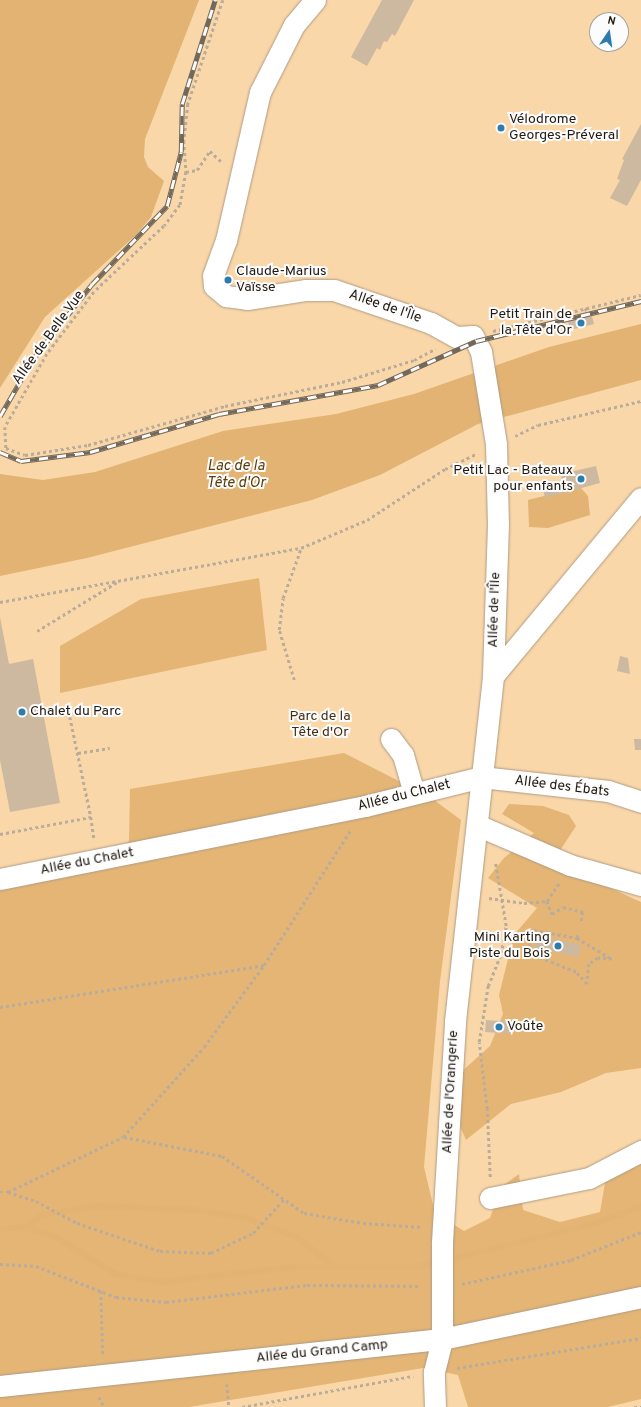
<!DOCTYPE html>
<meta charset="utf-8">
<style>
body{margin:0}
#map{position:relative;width:641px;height:1407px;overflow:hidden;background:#fcecd7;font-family:Overpass,sans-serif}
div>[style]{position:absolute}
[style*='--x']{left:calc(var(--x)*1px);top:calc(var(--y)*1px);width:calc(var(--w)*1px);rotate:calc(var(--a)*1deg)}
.green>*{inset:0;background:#fad7a9}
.forest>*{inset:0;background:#e4b575}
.water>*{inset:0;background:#e2b373}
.stream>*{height:6px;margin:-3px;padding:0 3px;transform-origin:3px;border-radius:3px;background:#e2b373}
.building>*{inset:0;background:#cdb9a0}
.path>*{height:2.5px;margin-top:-1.25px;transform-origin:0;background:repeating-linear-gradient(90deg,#baac9b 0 3px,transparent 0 6px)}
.roads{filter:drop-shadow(0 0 1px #ae9b82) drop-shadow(0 0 1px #ae9b82)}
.minor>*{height:21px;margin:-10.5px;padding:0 10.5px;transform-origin:10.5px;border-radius:10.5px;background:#fff}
.rail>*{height:4.5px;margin-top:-2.25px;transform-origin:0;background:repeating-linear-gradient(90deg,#fcfcfc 0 9px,#73695b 0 18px);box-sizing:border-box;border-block:1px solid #73695b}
.dots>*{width:11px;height:11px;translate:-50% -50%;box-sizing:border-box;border:2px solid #fcfcfc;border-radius:50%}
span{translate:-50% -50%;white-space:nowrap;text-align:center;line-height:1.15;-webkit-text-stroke:4px #fcfcfc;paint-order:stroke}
.poi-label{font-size:14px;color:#211a11}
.left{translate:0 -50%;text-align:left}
.right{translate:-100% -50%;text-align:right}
.street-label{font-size:14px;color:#211a11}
.park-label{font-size:14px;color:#422e12}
.water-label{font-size:15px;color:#5c3d09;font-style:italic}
.north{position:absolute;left:589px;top:12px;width:40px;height:40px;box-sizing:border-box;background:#fcfcfc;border:1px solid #a4a29e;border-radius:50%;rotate:13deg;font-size:11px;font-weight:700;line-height:16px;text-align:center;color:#211a11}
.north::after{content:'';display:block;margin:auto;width:14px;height:18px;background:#2e7cae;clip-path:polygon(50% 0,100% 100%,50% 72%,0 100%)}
</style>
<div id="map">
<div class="green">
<div style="clip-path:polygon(evenodd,0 0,641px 0,641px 1407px,0 1407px,0 0,597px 20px,621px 20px,621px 44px,597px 44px,597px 20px)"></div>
</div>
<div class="forest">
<div style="clip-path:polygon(259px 578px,267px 650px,60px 693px,60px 646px,141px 599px)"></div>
<div style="clip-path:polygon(344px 753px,430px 797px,461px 820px,440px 981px,424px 1167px,435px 1213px,464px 1231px,490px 1218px,501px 1187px,519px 1174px,523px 1210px,560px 1222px,600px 1212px,605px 1183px,625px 1162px,641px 1156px,641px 1399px,608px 1407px,468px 1407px,458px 1375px,423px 1368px,189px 1407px,0 1407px,0 887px,101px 868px,129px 841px,130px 789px)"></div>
<div style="clip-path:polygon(509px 804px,543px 806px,569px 815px,576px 826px,561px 849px,577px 873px,641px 902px,641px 1068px,606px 1073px,561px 1092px,511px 1104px,466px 1140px,459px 1124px,460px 1073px,490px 1046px,503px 1014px,499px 995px,514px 935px,537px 908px,488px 878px,504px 858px,534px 833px,502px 814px)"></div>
</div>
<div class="water">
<div style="clip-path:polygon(0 0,199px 0,145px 139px,144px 157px,148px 167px,164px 181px,151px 217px,137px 234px,45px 317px,0 388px)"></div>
<div style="clip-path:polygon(641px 324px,641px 380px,478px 424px,380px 475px,312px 500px,87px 558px,0 576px,0 474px,43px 480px,95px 472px,223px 431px,336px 414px,414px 394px,549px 347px)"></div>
<div style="clip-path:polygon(580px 487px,588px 496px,590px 515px,548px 528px,529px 527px,528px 500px)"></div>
</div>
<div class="stream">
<div style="--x:28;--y:1227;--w:18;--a:-41"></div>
<div style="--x:42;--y:1215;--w:56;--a:-9.3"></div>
<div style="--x:97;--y:1206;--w:98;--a:2.3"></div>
<div style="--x:195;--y:1210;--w:52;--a:8.9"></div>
<div style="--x:246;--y:1218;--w:54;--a:20.4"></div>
<div style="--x:297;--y:1237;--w:46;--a:38.9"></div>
<div style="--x:0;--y:1229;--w:28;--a:-4"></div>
<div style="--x:28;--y:1227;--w:33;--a:21"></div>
<div style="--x:59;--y:1239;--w:67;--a:31.6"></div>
<div style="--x:116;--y:1274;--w:46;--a:10.1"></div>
<div style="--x:161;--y:1282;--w:132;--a:-6.5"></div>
<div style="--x:292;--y:1267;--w:125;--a:0"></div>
<div style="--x:417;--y:1267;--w:182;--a:-13.7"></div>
<div style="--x:594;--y:1224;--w:50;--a:-21"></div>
</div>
<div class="building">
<div style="clip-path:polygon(382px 0,414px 0,395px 36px,392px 34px,387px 42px,384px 41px,380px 50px,377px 48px,367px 66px,351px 57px)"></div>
<div style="clip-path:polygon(641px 124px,641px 180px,627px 206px,610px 198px,620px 180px,617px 179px,624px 160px,622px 159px)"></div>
<div style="clip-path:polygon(592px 316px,594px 324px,570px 330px,568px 321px)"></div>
<div style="clip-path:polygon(596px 466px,600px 483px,545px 498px,543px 489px,563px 485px,561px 474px)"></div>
<div style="clip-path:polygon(0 617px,9px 664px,33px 659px,60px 803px,10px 812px,0 760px)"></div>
<div style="clip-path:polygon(620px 656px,628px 658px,630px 674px,617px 671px)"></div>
<div style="clip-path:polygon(634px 739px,641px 739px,641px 750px,635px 750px)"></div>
<div style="clip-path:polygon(538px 935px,581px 945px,578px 957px,534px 947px)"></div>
<div style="clip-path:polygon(486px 1020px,513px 1022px,513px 1034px,485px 1032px)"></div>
</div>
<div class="path">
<div style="--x:223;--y:0;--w:110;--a:108.6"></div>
<div style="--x:188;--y:104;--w:37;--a:96"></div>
<div style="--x:184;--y:141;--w:31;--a:86"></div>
<div style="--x:186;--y:172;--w:34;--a:100"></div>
<div style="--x:180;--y:205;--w:26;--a:127"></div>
<div style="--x:164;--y:226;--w:96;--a:136.7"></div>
<div style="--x:94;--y:292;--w:78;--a:127.2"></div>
<div style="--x:47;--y:354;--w:84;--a:119.9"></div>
<div style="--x:5;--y:427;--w:21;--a:87"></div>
<div style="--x:6;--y:448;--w:20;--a:20"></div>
<div style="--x:25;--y:455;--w:64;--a:-9"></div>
<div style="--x:88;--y:445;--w:142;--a:-15.9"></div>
<div style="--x:225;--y:406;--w:119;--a:-11.6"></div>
<div style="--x:342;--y:382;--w:75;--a:-17"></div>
<div style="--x:414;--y:360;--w:24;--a:-28"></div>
<div style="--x:186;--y:172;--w:11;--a:-10"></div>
<div style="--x:197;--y:170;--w:23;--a:-56"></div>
<div style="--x:210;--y:151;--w:16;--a:43"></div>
<div style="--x:585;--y:308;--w:11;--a:49"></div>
<div style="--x:493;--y:331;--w:152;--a:-13.7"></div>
<div style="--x:515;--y:436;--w:25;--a:-26"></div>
<div style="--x:538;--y:425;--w:106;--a:-13.1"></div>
<div style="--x:0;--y:602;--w:306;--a:-10.2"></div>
<div style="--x:301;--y:548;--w:72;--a:-23"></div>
<div style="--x:367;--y:520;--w:93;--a:-33.2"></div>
<div style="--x:445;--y:469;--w:34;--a:-26"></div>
<div style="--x:37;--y:631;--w:94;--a:-31.5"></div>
<div style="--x:294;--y:680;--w:52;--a:-106.7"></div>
<div style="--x:279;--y:630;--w:32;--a:-83"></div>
<div style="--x:283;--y:598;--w:53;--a:-70.2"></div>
<div style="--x:70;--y:717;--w:102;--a:78.1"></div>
<div style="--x:78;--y:753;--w:32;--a:-9"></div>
<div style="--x:0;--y:834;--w:93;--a:-10.6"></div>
<div style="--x:91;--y:817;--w:21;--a:82"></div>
<div style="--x:489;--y:898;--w:35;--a:8"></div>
<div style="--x:524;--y:903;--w:23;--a:-5"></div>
<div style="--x:547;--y:901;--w:14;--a:69"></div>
<div style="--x:552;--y:914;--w:13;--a:-32"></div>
<div style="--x:563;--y:907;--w:21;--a:14"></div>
<div style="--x:583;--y:912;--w:12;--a:99"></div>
<div style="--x:547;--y:901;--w:23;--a:-56"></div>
<div style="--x:577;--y:938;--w:41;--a:31"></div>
<div style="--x:612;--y:959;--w:14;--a:-176"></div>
<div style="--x:598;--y:958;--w:11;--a:146"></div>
<div style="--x:589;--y:964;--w:20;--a:96"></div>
<div style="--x:587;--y:984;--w:16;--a:-133"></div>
<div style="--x:576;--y:972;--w:43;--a:-158.2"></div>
<div style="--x:536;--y:956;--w:11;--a:-128"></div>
<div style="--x:529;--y:947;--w:18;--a:-74"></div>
<div style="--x:534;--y:930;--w:44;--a:10.5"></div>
<div style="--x:577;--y:938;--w:4;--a:-76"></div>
<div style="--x:0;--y:1007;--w:267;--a:-9"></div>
<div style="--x:124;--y:1137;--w:100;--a:11"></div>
<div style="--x:222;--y:1156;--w:100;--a:34.8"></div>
<div style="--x:304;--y:1213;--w:60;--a:9.6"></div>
<div style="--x:363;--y:1223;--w:59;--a:3.9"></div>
<div style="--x:490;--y:1177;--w:68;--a:-92.5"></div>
<div style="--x:487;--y:1109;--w:67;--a:-96.8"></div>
<div style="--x:479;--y:1042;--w:57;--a:-80.9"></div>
<div style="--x:488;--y:986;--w:35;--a:-68"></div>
<div style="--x:501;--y:954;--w:28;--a:-80"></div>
<div style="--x:506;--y:926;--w:66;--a:-99.6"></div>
<div style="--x:0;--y:1192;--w:8;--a:0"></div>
<div style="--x:8;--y:1192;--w:127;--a:-25.6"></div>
<div style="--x:123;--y:1137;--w:121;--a:-48"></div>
<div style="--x:204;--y:1047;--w:102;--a:-53.8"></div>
<div style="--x:264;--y:965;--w:159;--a:-57.3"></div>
<div style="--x:8;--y:1192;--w:29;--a:18"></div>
<div style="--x:36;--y:1201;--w:47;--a:28.2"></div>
<div style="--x:77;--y:1223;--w:88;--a:18.6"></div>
<div style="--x:160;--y:1251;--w:51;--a:2.2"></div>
<div style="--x:211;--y:1253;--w:47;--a:-25.5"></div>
<div style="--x:253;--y:1233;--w:46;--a:-47.6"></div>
<div style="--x:0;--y:1264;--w:36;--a:3"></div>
<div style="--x:36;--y:1266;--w:86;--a:21.2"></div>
<div style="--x:116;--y:1297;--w:50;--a:5.7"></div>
<div style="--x:166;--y:1302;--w:142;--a:-6.9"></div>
<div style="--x:307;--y:1285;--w:114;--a:0.5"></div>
<div style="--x:462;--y:1284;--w:112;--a:-12.4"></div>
<div style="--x:571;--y:1260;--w:75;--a:-21.8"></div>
<div style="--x:101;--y:1291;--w:63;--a:88.2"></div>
<div style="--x:457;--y:1368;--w:186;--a:-9.3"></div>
<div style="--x:227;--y:1384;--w:23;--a:85"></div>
<div style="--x:99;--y:1397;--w:11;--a:63"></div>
<div style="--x:242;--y:1407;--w:174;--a:-10.3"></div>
<div style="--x:634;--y:1407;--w:7;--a:0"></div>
</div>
<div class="roads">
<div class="minor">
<div style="--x:315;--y:0;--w:33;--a:130"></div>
<div style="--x:294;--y:25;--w:75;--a:116.9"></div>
<div style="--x:260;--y:92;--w:152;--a:102.9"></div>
<div style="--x:226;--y:240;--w:37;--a:110"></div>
<div style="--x:213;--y:275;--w:11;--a:85"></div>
<div style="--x:214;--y:286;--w:16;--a:40"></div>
<div style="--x:226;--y:296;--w:21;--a:8"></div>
<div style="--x:247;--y:299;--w:60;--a:-8.7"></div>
<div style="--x:306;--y:290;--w:28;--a:0"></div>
<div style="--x:334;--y:290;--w:102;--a:18.8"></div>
<div style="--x:431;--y:323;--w:29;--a:29"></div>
<div style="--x:456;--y:337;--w:17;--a:-3"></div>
<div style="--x:473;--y:336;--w:18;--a:63"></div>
<div style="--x:481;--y:352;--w:93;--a:80.7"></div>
<div style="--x:496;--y:444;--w:80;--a:88.6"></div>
<div style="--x:498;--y:524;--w:152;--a:91.9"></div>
<div style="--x:391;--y:739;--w:20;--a:53"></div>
<div style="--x:403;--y:755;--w:40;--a:74"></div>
<div style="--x:477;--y:825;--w:101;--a:23.3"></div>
<div style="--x:570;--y:865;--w:74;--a:15.7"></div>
<div style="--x:0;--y:879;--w:372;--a:-11.3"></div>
<div style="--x:365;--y:806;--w:120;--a:-14"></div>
<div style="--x:481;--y:777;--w:128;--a:6.3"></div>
<div style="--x:608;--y:791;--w:35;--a:18"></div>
<div style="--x:490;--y:1198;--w:101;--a:-11.4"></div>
<div style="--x:589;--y:1178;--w:59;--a:-27.4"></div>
<div style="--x:0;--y:1386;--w:444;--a:-6.1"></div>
<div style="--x:442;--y:1339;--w:203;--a:-11.9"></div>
<div style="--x:435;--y:1407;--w:35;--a:-92"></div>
<div style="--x:434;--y:1372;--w:34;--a:-76"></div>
<div style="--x:442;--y:1339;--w:97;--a:-90"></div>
<div style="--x:442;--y:1242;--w:221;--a:-86.6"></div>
<div style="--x:455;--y:1021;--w:347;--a:-83.7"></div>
<div style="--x:493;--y:676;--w:231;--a:-50.3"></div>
</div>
</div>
<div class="rail">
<div style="--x:0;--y:416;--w:66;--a:-59.9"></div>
<div style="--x:33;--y:359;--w:95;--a:-51.8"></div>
<div style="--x:92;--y:284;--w:108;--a:-46.1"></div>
<div style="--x:167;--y:206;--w:56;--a:-75.5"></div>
<div style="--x:181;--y:152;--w:48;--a:-88.8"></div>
<div style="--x:182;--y:104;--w:109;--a:-72.4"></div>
<div style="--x:0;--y:452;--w:23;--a:23"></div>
<div style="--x:21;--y:461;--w:70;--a:-7.4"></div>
<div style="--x:90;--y:452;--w:134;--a:-16.4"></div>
<div style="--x:219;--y:414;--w:162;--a:-10.3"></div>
<div style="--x:378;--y:385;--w:107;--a:-24.2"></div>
<div style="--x:476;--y:341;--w:170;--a:-13.6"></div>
</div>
<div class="dots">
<div style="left:501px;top:128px;background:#2e7cae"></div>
<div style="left:228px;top:280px;background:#2e7cae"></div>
<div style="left:581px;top:323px;background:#2e7cae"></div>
<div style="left:581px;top:479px;background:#2e7cae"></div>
<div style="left:22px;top:712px;background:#2e7cae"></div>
<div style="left:558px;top:946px;background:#2e7cae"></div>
<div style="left:499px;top:1027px;background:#2e7cae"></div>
</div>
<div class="poi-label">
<span class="left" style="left:509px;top:128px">Vélodrome<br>Georges-Préveral</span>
<span class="left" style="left:236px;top:280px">Claude-Marius<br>Vaïsse</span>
<span class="right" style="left:572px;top:323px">Petit Train de<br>la Tête d'Or</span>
<span class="right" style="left:573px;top:479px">Petit Lac - Bateaux<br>pour enfants</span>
<span class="left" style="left:30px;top:712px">Chalet du Parc</span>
<span class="right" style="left:550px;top:946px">Mini Karting<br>Piste du Bois</span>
<span class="left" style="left:507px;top:1027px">Voûte</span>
</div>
<div class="street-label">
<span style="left:385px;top:307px;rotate:19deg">Allée de l'Île</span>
<span style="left:49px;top:338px;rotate:-54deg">Allée de Belle Vue</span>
<span style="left:495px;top:610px;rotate:-88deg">Allée de l'Île</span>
<span style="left:562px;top:787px;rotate:7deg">Allée des Ébats</span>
<span style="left:404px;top:796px;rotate:-14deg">Allée du Chalet</span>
<span style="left:87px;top:862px;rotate:-11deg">Allée du Chalet</span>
<span style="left:451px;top:1092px;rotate:-87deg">Allée de l'Orangerie</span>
<span style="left:322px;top:1352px;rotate:-6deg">Allée du Grand Camp</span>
</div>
<div class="park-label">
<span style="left:320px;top:725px">Parc de la<br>Tête d'Or</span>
</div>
<div class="water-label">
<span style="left:236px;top:475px">Lac de la<br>Tête d'Or</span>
</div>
<div class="north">N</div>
</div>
